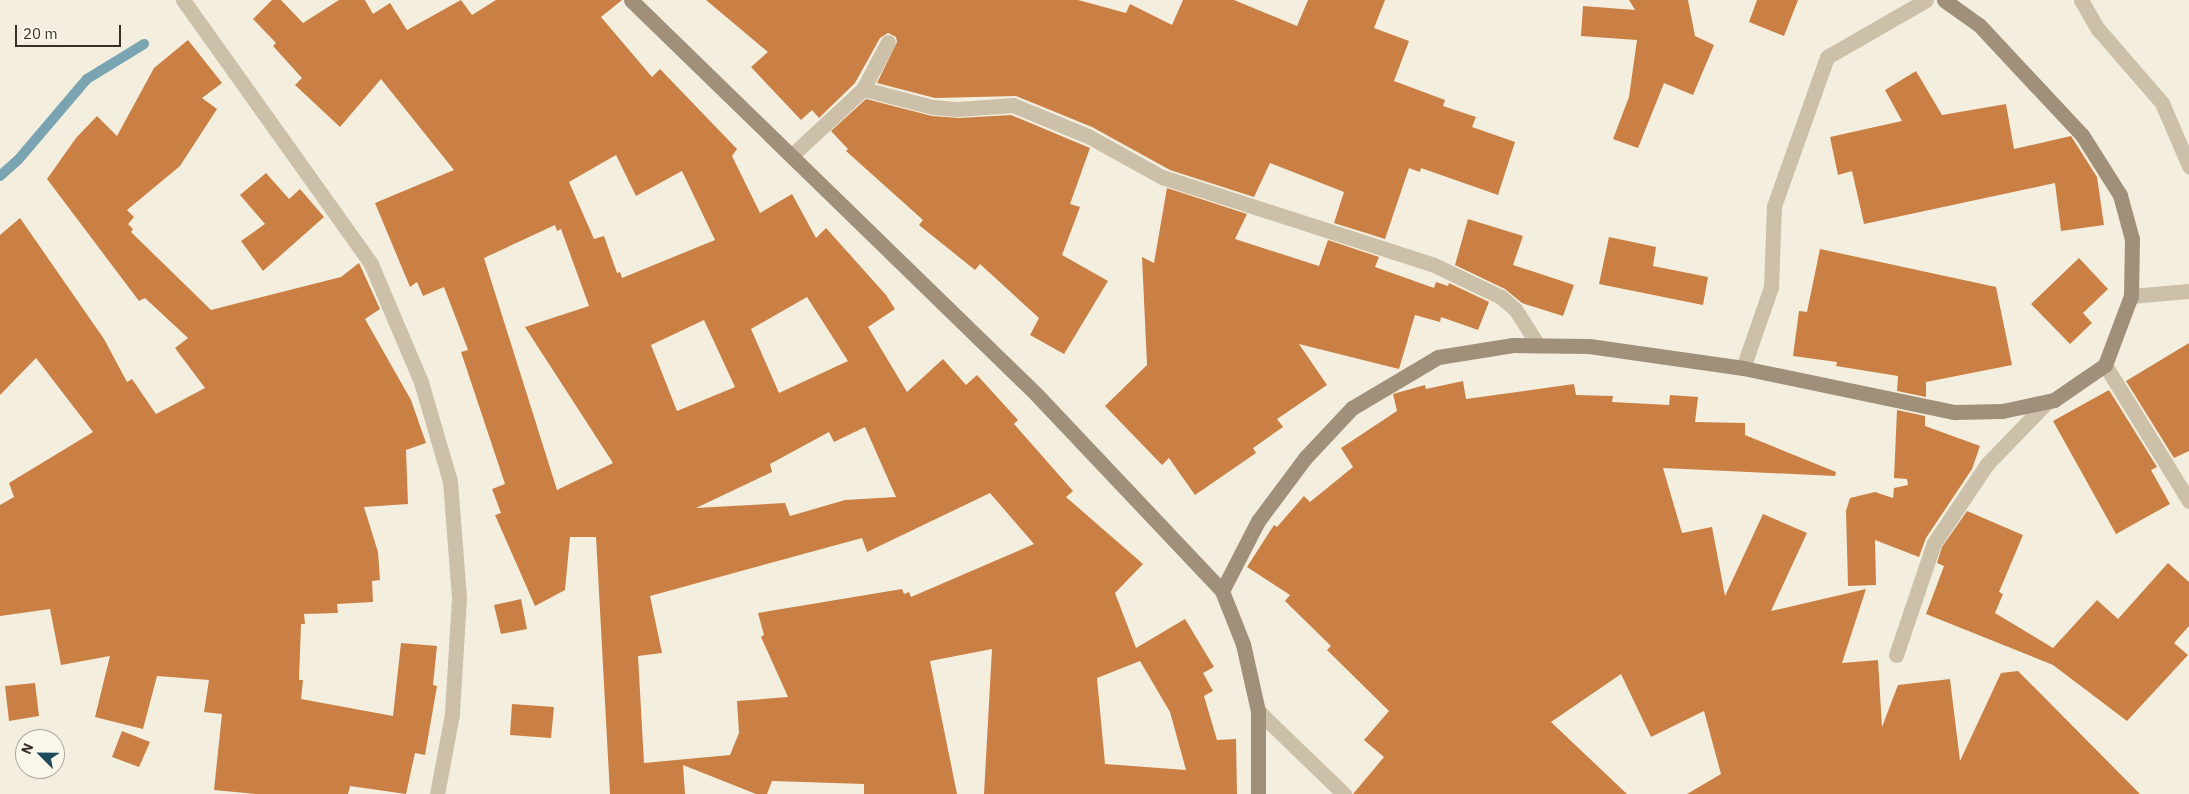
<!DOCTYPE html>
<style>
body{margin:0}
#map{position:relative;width:2189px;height:794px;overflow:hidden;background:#f3eede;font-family:"IBM Plex Sans",sans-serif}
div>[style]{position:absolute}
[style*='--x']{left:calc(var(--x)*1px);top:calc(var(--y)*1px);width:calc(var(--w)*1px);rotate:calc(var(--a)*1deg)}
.stream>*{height:10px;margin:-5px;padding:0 5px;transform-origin:5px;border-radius:5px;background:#7ba4b2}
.building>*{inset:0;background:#ca8045}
.street>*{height:15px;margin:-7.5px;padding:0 7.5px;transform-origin:7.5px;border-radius:7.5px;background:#ccc0a9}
.secondary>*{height:15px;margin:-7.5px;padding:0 7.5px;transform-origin:7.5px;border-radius:7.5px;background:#a0907a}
span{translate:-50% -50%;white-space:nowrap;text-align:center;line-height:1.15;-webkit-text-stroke:4px #fbf6ea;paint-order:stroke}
.north{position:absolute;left:15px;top:729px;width:50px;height:50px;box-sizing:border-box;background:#fbf6ea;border:1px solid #ada79d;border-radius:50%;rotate:293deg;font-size:14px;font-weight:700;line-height:20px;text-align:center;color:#393129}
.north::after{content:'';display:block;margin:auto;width:18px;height:22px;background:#1d4b5c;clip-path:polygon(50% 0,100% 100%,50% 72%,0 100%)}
.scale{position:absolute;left:15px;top:25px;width:106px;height:22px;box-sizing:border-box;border:2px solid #393129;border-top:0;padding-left:6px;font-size:15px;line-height:18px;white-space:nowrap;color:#393129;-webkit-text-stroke:4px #fbf6ea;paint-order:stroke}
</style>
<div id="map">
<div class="stream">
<div style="--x:0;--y:176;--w:24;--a:-42"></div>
<div style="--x:18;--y:160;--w:106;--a:-49.6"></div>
<div style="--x:87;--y:79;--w:67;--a:-31.6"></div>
</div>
<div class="building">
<div style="clip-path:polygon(evenodd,272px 0,281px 0,303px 23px,339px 0,365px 0,373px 14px,390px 3px,407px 30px,461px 0,472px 15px,496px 0,622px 0,601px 17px,652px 77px,660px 69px,737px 149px,732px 156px,760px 213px,792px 194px,816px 238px,826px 228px,886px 295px,895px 309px,868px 327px,907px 392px,943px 359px,966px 385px,977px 375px,1018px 420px,1014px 424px,1073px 491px,1066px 497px,1143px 564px,1115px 593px,1136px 648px,1185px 619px,1214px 667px,1203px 673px,1213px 691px,1204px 696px,1217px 740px,1236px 739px,1237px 794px,984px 794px,992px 649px,930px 661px,957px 794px,864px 794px,864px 784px,772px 781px,767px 794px,756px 794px,683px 765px,685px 794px,610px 794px,596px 537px,570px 537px,565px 590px,535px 606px,495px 515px,501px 513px,492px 489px,505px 484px,461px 352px,468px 350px,444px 287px,423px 296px,417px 282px,410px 287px,375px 203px,454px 170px,381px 79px,340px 127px,295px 85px,302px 78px,273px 46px,276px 43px,253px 19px,272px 0,616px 155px,636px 196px,682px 171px,715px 240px,622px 278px,620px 272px,617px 273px,604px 236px,594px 239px,569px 182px,616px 155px,272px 0,555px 225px,557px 231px,561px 229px,589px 306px,525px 327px,613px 463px,557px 490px,484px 258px,555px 225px,272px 0,807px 297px,848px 361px,779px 393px,751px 329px,807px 297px,272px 0,704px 320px,735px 387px,677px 411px,651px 345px,704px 320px,272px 0,865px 427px,896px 497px,845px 500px,790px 516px,785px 503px,696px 508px,772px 472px,770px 464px,829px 432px,834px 442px,865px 427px,272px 0,990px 493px,1034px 544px,911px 597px,909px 592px,904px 594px,902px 589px,758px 613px,764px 635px,761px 637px,788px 697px,737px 701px,739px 733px,730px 755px,644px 763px,638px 656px,662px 653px,650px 596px,862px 538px,867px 552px,990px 493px,272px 0,1140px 661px,1170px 712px,1186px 770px,1105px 764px,1097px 678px,1140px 661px)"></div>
<div style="clip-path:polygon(706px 0,1078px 0,1126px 13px,1130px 4px,1172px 25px,1183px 0,1234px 0,1297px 26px,1308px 0,1385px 0,1374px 28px,1409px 41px,1394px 81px,1445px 100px,1443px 106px,1476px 117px,1472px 127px,1515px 142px,1498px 195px,1421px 168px,1420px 172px,1409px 168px,1385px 239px,1334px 223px,1344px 192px,1270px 163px,1254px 197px,1170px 170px,1092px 127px,1016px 96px,935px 98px,877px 83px,897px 42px,896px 37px,888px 33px,880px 38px,855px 83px,819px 118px,812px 110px,801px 120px,751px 67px,768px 52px)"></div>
<div style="clip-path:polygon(1629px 0,1688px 0,1695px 36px,1714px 45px,1693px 95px,1664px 83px,1638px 148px,1613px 139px,1629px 97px,1637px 40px,1581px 36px,1583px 6px,1635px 10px)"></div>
<div style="clip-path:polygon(1757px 0,1798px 0,1784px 36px,1749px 22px)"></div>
<div style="clip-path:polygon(188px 40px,222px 83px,202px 98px,217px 109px,180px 166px,127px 210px,134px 217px,128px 224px,133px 229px,131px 232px,211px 310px,341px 277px,359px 263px,380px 309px,365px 319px,411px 400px,426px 443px,406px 450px,408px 504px,364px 507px,378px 552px,380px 580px,372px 581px,373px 602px,337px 604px,338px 613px,304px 614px,305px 624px,301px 624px,299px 680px,303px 680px,301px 699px,393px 716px,401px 643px,437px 646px,433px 685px,437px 686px,425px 755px,415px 753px,406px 794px,350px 786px,348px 794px,256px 794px,214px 790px,222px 714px,204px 712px,209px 680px,157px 676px,143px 729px,95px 717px,110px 656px,61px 665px,50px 609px,0 616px,0 505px,14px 497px,9px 483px,93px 432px,36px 358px,0 395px,0 235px,20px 218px,104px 339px,127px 382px,132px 379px,156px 414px,205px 388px,175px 348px,188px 338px,145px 298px,139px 301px,47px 179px,76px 138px,97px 116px,117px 136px,154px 68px)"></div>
<div style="clip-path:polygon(1916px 71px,1942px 115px,2006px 104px,2014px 149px,2071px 136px,2097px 177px,2104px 225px,2061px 231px,2055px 183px,1864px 224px,1852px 171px,1838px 175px,1830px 137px,1902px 121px,1885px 90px)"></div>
<div style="clip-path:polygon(866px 99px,932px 116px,959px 118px,1011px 115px,1090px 148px,1070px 204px,1080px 207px,1062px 255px,1108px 281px,1064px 354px,1030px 335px,1039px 318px,980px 264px,975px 270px,919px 225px,923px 220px,846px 151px,848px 149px,831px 131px)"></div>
<div style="clip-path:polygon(266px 173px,289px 199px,300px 189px,324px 217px,263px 271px,241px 241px,265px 224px,240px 195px)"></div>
<div style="clip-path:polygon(1167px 188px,1247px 214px,1235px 239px,1319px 266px,1328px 240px,1379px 257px,1375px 267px,1434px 288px,1436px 282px,1448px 286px,1449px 283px,1489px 302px,1478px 330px,1441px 317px,1440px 322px,1415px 315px,1399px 369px,1299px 344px,1327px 385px,1277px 419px,1283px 427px,1253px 448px,1256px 453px,1195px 495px,1169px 458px,1162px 465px,1105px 406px,1147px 365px,1142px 257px,1154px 263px)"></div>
<div style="clip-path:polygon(1468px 219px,1523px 236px,1513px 265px,1574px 285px,1563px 316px,1522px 303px,1505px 289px,1455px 265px)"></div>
<div style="clip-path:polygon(1609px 237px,1656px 247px,1653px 266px,1708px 277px,1703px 305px,1599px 284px)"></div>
<div style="clip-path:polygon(1820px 249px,1996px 287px,2012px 365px,1926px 382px,1926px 397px,1897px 391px,1898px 376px,1836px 366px,1837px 362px,1793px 356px,1799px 311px,1807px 312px)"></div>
<div style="clip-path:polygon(2079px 258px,2108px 289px,2083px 313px,2092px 323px,2070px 344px,2031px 304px)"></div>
<div style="clip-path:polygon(2189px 343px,2189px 451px,2174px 458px,2126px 381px)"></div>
<div style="clip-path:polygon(1463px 381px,1466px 399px,1574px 384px,1576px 395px,1613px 396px,1612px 402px,1669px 405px,1670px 395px,1698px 397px,1695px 422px,1745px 423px,1745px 435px,1836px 472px,1835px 476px,1663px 468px,1682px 533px,1712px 527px,1725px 596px,1763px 514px,1807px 533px,1771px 611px,1866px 589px,1842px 663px,1878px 660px,1882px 727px,1898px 685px,1950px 679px,1960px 761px,2001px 673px,2018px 671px,2140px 794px,1687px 794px,1721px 774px,1704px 711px,1651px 737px,1621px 674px,1551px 722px,1627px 794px,1353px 794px,1384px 757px,1364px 740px,1389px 711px,1327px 650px,1331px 646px,1285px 601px,1290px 595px,1247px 567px,1274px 525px,1277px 527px,1304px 496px,1310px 502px,1353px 467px,1341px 448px,1397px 411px,1393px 394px,1425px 385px,1426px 389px)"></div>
<div style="clip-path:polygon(2109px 390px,2157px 467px,2151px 470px,2170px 504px,2116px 534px,2053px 421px)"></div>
<div style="clip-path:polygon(1897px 410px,1925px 416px,1925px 426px,1980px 446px,1972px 469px,1926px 538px,1919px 557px,1875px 540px,1876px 585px,1848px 586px,1846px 511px,1850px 498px,1875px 492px,1893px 498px,1894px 488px,1908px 485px,1907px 479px,1894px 478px)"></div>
<div style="clip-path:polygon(1967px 511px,2023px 535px,1999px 592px,2003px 594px,1995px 613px,2053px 648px,2097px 600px,2118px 619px,2168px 563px,2189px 582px,2189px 626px,2174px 643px,2188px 655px,2127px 721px,2053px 665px,1926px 614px,1944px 566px,1937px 563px,1942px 547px)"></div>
<div style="clip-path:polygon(521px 599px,527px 629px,501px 634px,494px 605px)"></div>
<div style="clip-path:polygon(35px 683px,39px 716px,9px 721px,5px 686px)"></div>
<div style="clip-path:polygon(512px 704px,554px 707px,551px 738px,510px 735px)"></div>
<div style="clip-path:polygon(122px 731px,150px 742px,139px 767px,112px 757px)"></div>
</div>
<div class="street">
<div style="--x:183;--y:0;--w:324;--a:54.5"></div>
<div style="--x:371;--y:264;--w:128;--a:67"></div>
<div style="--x:421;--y:382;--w:103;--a:73.7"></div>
<div style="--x:450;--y:481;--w:117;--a:85.6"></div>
<div style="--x:459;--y:598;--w:116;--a:93.5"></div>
<div style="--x:452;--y:714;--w:81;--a:100.6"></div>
<div style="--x:2081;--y:0;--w:34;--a:60"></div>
<div style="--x:2098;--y:29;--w:98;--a:49.1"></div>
<div style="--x:2162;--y:103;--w:69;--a:66.8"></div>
<div style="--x:863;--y:89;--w:72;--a:14.4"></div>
<div style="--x:933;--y:107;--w:25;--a:5"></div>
<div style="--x:958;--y:109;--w:55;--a:-4.2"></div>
<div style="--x:1013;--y:105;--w:81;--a:22.5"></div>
<div style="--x:1088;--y:136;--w:85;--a:29"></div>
<div style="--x:1162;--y:177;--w:284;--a:17.9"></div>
<div style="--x:1432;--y:264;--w:76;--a:25.6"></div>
<div style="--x:1501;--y:297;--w:18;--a:41"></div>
<div style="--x:1515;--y:309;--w:43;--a:57.4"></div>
<div style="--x:791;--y:156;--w:98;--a:-42.9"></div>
<div style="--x:863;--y:89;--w:53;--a:-62"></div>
<div style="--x:2131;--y:296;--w:58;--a:-4.9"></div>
<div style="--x:2105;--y:365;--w:160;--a:58.3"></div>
<div style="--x:1743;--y:368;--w:86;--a:-70.9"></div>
<div style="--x:1771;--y:287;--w:81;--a:-87.9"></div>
<div style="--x:1774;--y:206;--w:158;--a:-70.4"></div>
<div style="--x:1827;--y:57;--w:114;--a:-29.9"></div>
<div style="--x:1896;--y:655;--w:118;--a:-71.3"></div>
<div style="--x:1934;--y:543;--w:95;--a:-56.1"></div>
<div style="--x:1987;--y:464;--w:86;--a:-45.9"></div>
<div style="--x:1258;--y:711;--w:120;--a:44"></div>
</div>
<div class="secondary">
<div style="--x:631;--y:0;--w:565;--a:44.21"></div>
<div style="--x:1036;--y:394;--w:271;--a:46.6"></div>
<div style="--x:1222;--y:591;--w:57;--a:68.4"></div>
<div style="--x:1243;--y:644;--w:69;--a:77.4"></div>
<div style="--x:1258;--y:711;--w:83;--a:90"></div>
<div style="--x:1222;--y:591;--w:79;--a:-62.8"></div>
<div style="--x:1258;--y:521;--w:79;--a:-53.3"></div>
<div style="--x:1305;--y:458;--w:69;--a:-46.8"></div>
<div style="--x:1352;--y:408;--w:100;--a:-30.7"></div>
<div style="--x:1438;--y:357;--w:76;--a:-9.1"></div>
<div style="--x:1513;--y:345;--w:76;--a:0.8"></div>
<div style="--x:1589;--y:346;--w:156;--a:8.1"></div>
<div style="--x:1743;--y:368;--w:216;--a:11.8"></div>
<div style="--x:1954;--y:412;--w:48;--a:-1.2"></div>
<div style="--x:2002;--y:411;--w:53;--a:-11.9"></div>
<div style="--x:2054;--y:400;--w:62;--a:-34.5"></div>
<div style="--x:2105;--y:365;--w:74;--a:-69.4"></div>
<div style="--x:2131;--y:296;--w:57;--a:-89"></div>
<div style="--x:2132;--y:239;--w:46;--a:-105.3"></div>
<div style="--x:2120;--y:195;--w:71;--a:-122.3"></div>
<div style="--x:2082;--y:135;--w:151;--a:-133.1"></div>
<div style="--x:1979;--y:25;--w:43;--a:-144.5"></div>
</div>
<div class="north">N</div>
<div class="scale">20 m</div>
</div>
